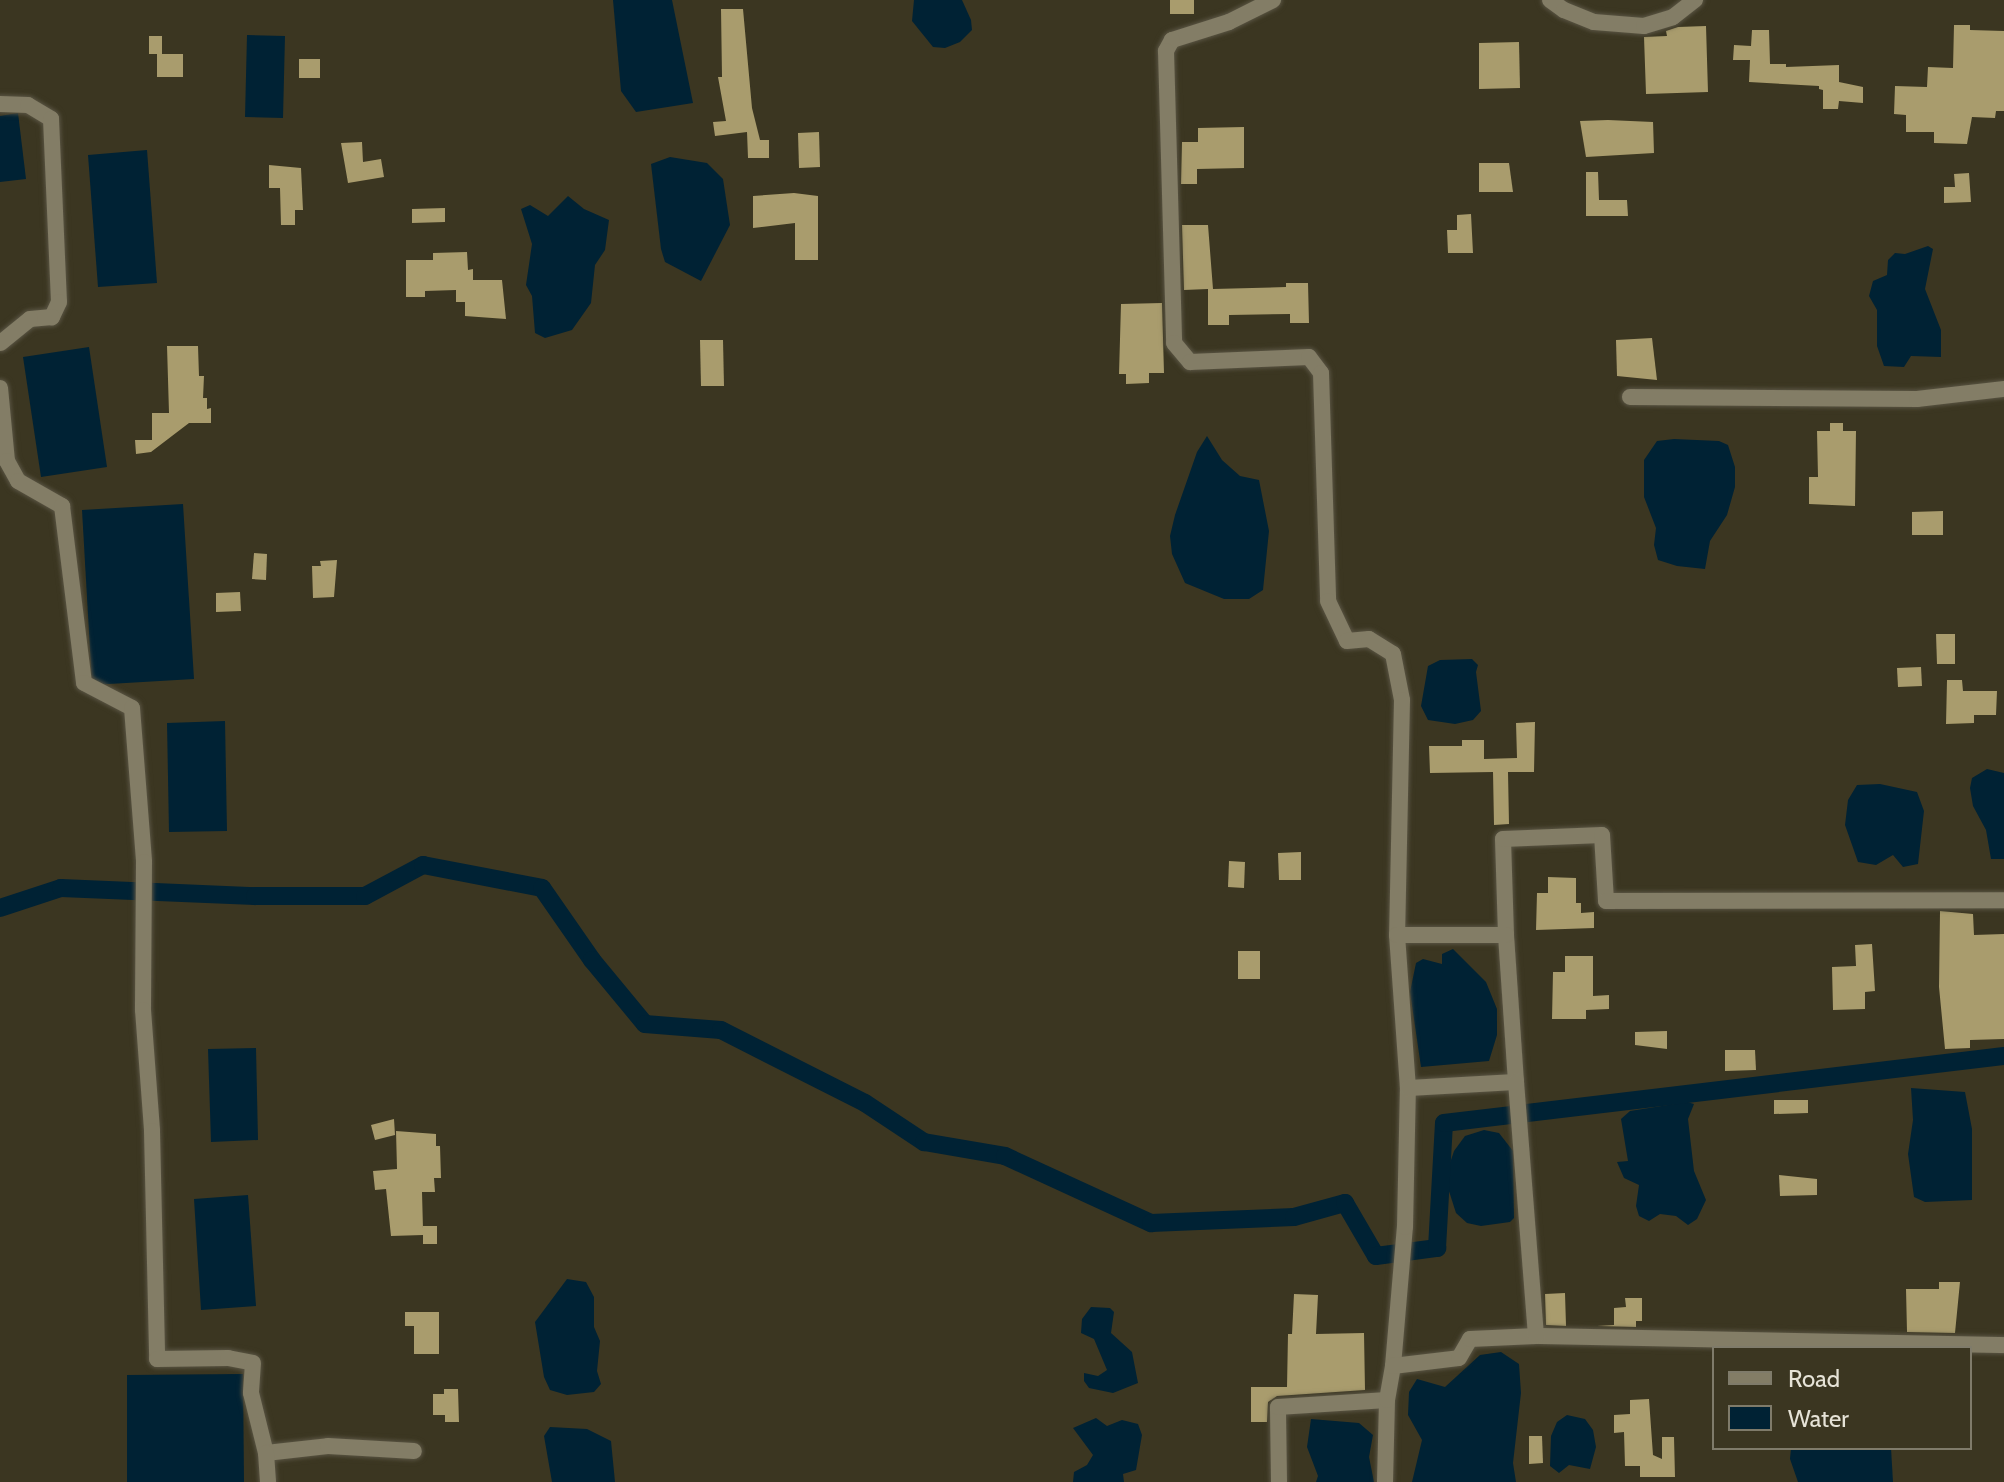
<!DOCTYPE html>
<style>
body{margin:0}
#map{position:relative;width:2004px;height:1482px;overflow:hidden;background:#3b3621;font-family:Cabin,sans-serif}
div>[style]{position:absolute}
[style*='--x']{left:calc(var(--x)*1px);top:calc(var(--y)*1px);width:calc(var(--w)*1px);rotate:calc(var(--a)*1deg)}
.water>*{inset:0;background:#002234}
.canal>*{height:18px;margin:-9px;padding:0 9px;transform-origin:9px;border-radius:9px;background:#002234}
.building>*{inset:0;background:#a99c6d}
.roads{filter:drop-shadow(0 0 2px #595443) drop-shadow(0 0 2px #595443)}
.minor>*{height:16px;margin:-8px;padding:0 8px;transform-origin:8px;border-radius:8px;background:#837d66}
span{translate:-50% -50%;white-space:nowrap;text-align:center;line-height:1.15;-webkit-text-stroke:8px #3b3621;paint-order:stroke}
.legend{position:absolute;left:1712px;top:1346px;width:260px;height:104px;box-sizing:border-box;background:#3b3621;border:2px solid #7f7b6a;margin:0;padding:10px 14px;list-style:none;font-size:24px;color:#e6e3d7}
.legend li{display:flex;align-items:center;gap:16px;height:40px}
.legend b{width:40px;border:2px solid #7f7b6a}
</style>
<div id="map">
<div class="water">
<div style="clip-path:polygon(613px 0,672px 0,693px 103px,636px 112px,621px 91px)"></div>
<div style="clip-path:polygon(914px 0,962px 0,971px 20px,972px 30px,960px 42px,945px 48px,933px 47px,912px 21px)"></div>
<div style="clip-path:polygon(247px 35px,285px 36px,283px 118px,245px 117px)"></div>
<div style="clip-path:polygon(18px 113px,26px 179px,0 182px,0 116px)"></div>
<div style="clip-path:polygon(147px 150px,157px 283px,98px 287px,88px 155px)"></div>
<div style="clip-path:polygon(670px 157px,707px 163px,723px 179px,730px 225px,701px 281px,665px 262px,661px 249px,651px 164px)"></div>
<div style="clip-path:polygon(568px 196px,584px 209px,609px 220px,605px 250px,595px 265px,591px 303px,572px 330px,545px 338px,535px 333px,532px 296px,526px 285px,532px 244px,521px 209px,530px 205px,548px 216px)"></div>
<div style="clip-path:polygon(1928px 246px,1933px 249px,1925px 289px,1941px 330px,1941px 357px,1911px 356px,1904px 367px,1884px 366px,1877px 346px,1877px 310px,1869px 296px,1873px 281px,1887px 275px,1888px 260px,1895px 253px,1905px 254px)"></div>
<div style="clip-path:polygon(89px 347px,107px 467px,41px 477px,23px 357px)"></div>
<div style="clip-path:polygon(1207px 436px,1222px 460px,1240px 476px,1259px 480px,1269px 531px,1263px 590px,1249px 599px,1224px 599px,1185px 583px,1172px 554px,1170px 536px,1175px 515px,1197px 452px)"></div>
<div style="clip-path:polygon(1674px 439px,1719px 441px,1728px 445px,1735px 467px,1735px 487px,1727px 515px,1710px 541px,1705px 569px,1677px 566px,1658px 560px,1654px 545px,1656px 528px,1644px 497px,1644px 460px,1657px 441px)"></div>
<div style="clip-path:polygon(183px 504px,194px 679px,92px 685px,82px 510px)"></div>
<div style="clip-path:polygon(1472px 659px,1478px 665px,1476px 672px,1481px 711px,1473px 720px,1455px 724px,1428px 720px,1421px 706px,1428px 666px,1440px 660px)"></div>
<div style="clip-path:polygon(225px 721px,227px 831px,169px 832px,167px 723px)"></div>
<div style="clip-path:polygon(1987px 769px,2004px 773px,2004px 859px,1991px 859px,1986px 830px,1973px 806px,1970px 788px,1972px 778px)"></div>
<div style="clip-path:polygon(1880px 784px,1917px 792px,1924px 811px,1918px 864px,1903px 867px,1893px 855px,1876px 865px,1858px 862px,1845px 825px,1848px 800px,1857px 785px)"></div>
<div style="clip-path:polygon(1453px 949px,1486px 982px,1497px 1009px,1497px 1035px,1489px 1061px,1421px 1067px,1410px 992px,1416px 963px,1423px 959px,1442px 964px,1442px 954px)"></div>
<div style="clip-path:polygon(256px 1048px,258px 1140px,211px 1142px,208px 1049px)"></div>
<div style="clip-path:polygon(1911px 1088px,1965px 1092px,1972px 1129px,1972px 1200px,1925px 1202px,1914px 1197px,1908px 1154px,1913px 1120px)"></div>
<div style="clip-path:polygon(1687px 1102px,1694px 1104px,1688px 1119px,1694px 1171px,1706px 1200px,1697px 1219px,1688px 1225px,1676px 1216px,1660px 1214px,1649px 1221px,1639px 1216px,1636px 1206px,1639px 1185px,1624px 1178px,1617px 1162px,1628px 1161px,1621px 1119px,1630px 1111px)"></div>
<div style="clip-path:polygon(1484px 1130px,1499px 1133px,1513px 1151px,1514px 1218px,1510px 1222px,1481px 1226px,1467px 1223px,1456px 1213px,1448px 1188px,1448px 1169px,1454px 1151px,1465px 1136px)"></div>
<div style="clip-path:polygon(248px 1195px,256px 1306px,201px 1310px,194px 1199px)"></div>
<div style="clip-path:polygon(567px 1279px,586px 1282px,594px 1297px,594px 1327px,600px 1341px,597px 1371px,601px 1384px,594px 1392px,567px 1395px,550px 1390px,544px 1377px,535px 1322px)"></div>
<div style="clip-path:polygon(1091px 1307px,1110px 1308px,1114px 1312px,1111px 1333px,1132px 1352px,1138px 1383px,1113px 1393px,1089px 1388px,1084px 1381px,1084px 1373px,1098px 1376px,1107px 1370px,1094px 1339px,1081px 1333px,1082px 1319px)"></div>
<div style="clip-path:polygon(1501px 1352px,1519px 1364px,1521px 1393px,1513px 1463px,1516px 1482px,1412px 1482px,1422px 1440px,1408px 1415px,1409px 1392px,1417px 1379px,1445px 1387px,1480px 1355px)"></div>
<div style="clip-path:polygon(243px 1374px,244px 1482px,127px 1482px,127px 1375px)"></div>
<div style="clip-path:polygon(1567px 1415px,1585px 1419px,1593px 1430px,1596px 1447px,1590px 1469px,1569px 1465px,1559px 1473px,1550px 1466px,1551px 1436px,1557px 1422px)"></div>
<div style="clip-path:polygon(1096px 1418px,1107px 1426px,1122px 1420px,1138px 1424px,1142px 1435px,1136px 1470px,1123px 1474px,1124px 1482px,1073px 1482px,1074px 1472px,1087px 1465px,1093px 1455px,1073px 1428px)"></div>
<div style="clip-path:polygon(1311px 1419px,1359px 1423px,1373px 1435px,1369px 1457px,1374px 1482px,1316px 1482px,1318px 1476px,1307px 1447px)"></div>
<div style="clip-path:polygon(550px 1427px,587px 1429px,611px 1441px,615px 1482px,552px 1482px,544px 1436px)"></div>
<div style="clip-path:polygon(1791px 1448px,1891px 1448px,1893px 1482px,1798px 1482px,1790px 1459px)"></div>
</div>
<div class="canal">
<div style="--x:0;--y:908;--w:64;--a:-18.2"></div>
<div style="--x:61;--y:888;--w:194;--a:2.4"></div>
<div style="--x:255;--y:896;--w:110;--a:0"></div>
<div style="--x:365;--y:896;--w:66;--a:-28.1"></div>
<div style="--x:423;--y:865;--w:121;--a:10.9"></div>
<div style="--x:542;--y:888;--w:88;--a:55.2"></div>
<div style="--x:592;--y:960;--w:83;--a:50.4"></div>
<div style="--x:645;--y:1024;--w:76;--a:4.5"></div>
<div style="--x:721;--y:1030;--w:161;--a:26.9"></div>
<div style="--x:865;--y:1103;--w:71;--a:33.5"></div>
<div style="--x:924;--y:1142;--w:82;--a:9.8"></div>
<div style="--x:1005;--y:1156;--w:161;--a:24.7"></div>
<div style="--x:1151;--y:1223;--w:143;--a:-2.4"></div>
<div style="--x:1294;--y:1217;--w:53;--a:-15.4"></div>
<div style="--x:1345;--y:1203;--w:61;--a:59.7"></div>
<div style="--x:1376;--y:1256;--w:62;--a:-7.5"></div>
<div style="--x:1437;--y:1248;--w:125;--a:-86.8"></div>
<div style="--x:1444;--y:1123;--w:564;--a:-6.82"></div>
</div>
<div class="building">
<div style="clip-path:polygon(1170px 0,1194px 0,1194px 14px,1170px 14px)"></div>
<div style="clip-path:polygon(721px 9px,743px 9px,752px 108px,760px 140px,769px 140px,769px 158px,748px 158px,747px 132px,715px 136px,713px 122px,726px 121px,718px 77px,722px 77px)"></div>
<div style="clip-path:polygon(1954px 25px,1970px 25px,1970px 30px,2004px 31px,2004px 111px,1996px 111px,1995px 118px,1972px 117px,1967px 144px,1934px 143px,1934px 132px,1906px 132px,1906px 115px,1894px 114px,1895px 86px,1927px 87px,1928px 67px,1953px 68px)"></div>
<div style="clip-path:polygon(1706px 26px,1708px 92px,1646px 94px,1644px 37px,1667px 36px,1666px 31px,1678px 27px)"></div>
<div style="clip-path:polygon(1752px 30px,1769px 30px,1770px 64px,1786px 64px,1786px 67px,1839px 65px,1839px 82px,1863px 87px,1863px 103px,1839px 101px,1838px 109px,1823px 109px,1823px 90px,1819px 89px,1819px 86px,1749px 82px,1750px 60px,1733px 60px,1734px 45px,1751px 46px)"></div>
<div style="clip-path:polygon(149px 36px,162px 36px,162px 54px,183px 54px,183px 77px,157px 77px,157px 54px,149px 54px)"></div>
<div style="clip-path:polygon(1519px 42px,1520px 88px,1479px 89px,1479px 43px)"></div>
<div style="clip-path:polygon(299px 59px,320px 59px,320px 78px,299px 78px)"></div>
<div style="clip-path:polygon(1608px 120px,1653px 122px,1654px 153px,1586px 157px,1580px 121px)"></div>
<div style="clip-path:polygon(1244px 127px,1244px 168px,1197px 169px,1197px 184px,1181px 184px,1182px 142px,1198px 142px,1198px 128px)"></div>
<div style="clip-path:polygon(819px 132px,820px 167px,799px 168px,798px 133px)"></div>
<div style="clip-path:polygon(362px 142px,363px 162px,381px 159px,384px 177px,348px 183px,341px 143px)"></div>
<div style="clip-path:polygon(1479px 163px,1509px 163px,1513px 192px,1479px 192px)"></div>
<div style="clip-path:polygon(269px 165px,301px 168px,303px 210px,295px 210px,295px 225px,281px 225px,280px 188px,269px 188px)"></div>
<div style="clip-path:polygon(1586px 172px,1598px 172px,1599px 200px,1627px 200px,1628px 216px,1586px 216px)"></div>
<div style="clip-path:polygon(1969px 173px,1971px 202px,1944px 203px,1944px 187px,1955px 187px,1954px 174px)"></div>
<div style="clip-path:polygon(794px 193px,818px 196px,818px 260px,795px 260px,795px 223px,753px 228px,753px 196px)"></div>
<div style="clip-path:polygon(445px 208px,445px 222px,412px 223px,412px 209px)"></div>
<div style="clip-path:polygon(1471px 214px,1473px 253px,1448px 253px,1447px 230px,1457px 230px,1457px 215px)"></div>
<div style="clip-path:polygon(1182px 225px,1208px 225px,1213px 289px,1286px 287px,1286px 283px,1308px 283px,1309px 323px,1290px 323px,1290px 314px,1229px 315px,1229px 325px,1208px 325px,1208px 289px,1184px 290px)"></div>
<div style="clip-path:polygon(467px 252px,468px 270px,473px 269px,473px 280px,502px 280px,506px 319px,465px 316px,465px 302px,456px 302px,456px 290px,425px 291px,425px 297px,406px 297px,406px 260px,433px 260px,433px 253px)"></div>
<div style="clip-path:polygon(1162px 303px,1164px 373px,1149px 373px,1149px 383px,1126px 384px,1126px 374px,1119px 374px,1121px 304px)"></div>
<div style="clip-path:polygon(1652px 338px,1657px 380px,1617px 376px,1616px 340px)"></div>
<div style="clip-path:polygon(700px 340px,723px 340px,724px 386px,701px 386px)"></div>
<div style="clip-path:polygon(167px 346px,198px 346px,199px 376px,204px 376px,203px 398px,207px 398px,207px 409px,211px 408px,211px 423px,189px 423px,151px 452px,136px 454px,135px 440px,152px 440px,152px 413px,169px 413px)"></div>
<div style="clip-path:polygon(1830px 423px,1843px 423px,1843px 431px,1856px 431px,1855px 506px,1809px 504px,1809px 477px,1818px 477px,1817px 431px,1830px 431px)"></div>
<div style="clip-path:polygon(1943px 511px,1943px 535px,1912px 535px,1912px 512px)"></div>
<div style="clip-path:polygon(254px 553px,267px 554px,266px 580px,252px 579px)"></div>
<div style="clip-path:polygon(337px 560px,334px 597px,313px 598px,312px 566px,321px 566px,320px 561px)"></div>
<div style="clip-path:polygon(240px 592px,241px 611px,216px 612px,216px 593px)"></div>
<div style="clip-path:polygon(1936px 634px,1955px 634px,1955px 664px,1937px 664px)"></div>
<div style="clip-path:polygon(1921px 667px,1922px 686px,1898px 687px,1897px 668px)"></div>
<div style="clip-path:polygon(1947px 680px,1962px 680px,1963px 691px,1997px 691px,1996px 715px,1974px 715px,1974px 723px,1946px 724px)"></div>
<div style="clip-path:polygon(1535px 722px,1534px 772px,1508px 772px,1509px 824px,1494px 825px,1493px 772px,1430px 773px,1429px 746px,1462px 746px,1462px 740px,1484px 740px,1484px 759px,1517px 758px,1516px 723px)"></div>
<div style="clip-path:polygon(1301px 852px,1301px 880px,1279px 880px,1278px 853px)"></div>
<div style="clip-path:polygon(1229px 861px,1245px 862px,1244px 888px,1228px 887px)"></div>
<div style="clip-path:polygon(1548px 877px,1576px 878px,1576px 903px,1581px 903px,1581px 913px,1594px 912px,1594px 928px,1536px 930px,1537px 893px,1548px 893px)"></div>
<div style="clip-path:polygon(1940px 911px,1973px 914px,1974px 935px,2004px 934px,2004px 1039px,1970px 1040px,1970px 1048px,1945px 1049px,1939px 987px)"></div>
<div style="clip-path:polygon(1872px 944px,1875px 991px,1865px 992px,1865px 1009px,1833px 1010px,1832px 967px,1856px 966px,1855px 945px)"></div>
<div style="clip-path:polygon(1238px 951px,1260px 951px,1260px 979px,1238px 979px)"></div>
<div style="clip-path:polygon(1565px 956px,1593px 956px,1593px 996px,1609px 995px,1609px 1009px,1586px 1010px,1586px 1019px,1552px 1019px,1553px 972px,1565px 972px)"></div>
<div style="clip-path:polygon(1667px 1031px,1667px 1049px,1635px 1045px,1635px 1032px)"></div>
<div style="clip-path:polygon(1725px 1050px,1755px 1050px,1756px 1070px,1725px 1071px)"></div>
<div style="clip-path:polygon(1774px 1100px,1808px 1100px,1808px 1113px,1774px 1114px)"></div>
<div style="clip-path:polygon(394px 1119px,395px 1135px,375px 1140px,371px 1125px)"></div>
<div style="clip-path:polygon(396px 1131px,436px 1134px,436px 1146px,440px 1146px,441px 1178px,434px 1178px,435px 1192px,422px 1192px,423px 1229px,423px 1226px,437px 1226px,437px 1244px,423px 1244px,423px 1235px,391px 1236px,386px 1189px,375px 1190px,373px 1171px,397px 1169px)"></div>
<div style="clip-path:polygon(1779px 1175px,1817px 1179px,1817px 1195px,1780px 1196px)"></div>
<div style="clip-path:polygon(1939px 1282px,1960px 1282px,1955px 1333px,1907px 1332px,1906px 1289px,1939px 1289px)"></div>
<div style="clip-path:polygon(1565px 1293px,1566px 1326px,1546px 1325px,1545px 1294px)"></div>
<div style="clip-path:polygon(1294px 1294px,1318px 1295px,1316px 1334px,1364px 1333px,1365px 1390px,1277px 1396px,1268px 1402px,1267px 1422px,1251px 1422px,1251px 1387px,1287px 1387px,1288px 1334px,1292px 1334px)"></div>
<div style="clip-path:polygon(1625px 1298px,1642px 1298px,1642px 1321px,1636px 1321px,1636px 1327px,1597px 1326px,1614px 1325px,1614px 1308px,1626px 1307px)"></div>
<div style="clip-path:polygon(405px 1312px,439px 1312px,439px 1354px,414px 1354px,414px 1326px,405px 1326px)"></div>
<div style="clip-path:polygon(444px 1389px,458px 1389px,459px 1422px,445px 1422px,445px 1415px,433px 1415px,433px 1394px,444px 1394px)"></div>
<div style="clip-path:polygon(1649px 1399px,1653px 1455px,1662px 1459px,1662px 1437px,1674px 1437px,1675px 1477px,1640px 1477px,1640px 1466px,1625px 1466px,1624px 1432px,1614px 1433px,1614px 1415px,1630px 1414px,1630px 1400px)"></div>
<div style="clip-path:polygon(1529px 1436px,1542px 1436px,1543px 1463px,1529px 1464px)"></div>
</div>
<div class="roads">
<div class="minor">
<div style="--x:1273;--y:0;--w:49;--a:153.4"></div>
<div style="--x:1229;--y:22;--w:60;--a:162.5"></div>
<div style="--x:1172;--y:40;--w:13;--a:119"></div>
<div style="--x:1166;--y:51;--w:292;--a:88.4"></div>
<div style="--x:1174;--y:343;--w:25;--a:50"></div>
<div style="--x:1190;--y:362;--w:119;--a:-2.4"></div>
<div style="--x:1309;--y:357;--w:20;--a:53"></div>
<div style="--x:1321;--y:373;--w:228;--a:88.2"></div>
<div style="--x:1328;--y:601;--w:44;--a:64.6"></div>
<div style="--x:1347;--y:641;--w:22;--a:-5"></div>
<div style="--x:1369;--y:639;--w:28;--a:32"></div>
<div style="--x:1393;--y:654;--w:47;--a:78.9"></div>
<div style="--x:1402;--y:700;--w:235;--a:91.2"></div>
<div style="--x:1397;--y:935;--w:153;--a:85.9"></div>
<div style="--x:1550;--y:0;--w:17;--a:36"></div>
<div style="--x:1564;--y:10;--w:32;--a:22"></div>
<div style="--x:1594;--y:22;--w:50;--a:4.6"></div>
<div style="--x:1644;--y:26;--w:30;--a:-17"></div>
<div style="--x:1673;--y:17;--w:28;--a:-38"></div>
<div style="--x:0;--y:104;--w:28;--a:2"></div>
<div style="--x:28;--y:105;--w:27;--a:31"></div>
<div style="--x:51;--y:119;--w:183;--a:87.5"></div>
<div style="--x:59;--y:302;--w:17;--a:115"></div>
<div style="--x:52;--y:317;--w:22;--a:175"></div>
<div style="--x:30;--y:319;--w:38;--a:141"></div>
<div style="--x:0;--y:388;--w:73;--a:84.5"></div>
<div style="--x:7;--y:461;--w:23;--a:61"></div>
<div style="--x:18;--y:481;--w:51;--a:29.6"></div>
<div style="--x:62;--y:506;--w:178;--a:82.9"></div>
<div style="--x:84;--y:683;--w:54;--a:27.5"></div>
<div style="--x:132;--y:708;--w:154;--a:85.5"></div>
<div style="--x:144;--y:862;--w:148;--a:90.4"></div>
<div style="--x:143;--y:1010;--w:121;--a:85.7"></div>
<div style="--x:152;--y:1131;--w:228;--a:88.7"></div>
<div style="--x:157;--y:1359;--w:71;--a:-0.8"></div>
<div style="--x:228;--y:1358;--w:25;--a:11"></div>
<div style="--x:253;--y:1363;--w:30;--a:94"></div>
<div style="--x:251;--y:1393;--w:62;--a:76"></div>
<div style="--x:266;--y:1453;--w:62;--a:-6.4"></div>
<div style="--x:328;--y:1446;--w:86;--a:3.3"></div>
<div style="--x:1630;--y:397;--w:287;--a:0.4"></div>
<div style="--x:1917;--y:399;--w:88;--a:-6.6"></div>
<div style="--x:1506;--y:935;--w:96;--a:-91.8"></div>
<div style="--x:1503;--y:839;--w:99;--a:-2.3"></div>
<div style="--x:1602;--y:835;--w:66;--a:86.5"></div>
<div style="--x:1606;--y:901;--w:398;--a:-0.1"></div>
<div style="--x:1536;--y:1336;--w:468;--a:1.1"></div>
<div style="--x:1393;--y:1366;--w:140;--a:-85.1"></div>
<div style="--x:1405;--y:1227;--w:139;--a:-88.8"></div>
<div style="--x:1408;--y:1088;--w:108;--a:-3.2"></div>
<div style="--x:1516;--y:1082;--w:147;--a:-93.9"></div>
<div style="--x:1506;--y:935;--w:109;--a:180"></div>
<div style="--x:266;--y:1453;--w:29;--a:86"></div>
<div style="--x:1279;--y:1482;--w:75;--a:-90.8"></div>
<div style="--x:1278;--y:1407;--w:109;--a:-3.7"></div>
<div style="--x:1385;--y:1482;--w:82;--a:-88.6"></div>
<div style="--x:1387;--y:1400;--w:35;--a:-80"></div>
<div style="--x:1393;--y:1366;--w:66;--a:-6.9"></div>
<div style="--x:1459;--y:1358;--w:22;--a:-60"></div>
<div style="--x:1470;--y:1339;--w:66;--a:-2.6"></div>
<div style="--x:1536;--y:1336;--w:255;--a:-94.5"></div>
</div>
</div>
<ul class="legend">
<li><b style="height:10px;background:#837d66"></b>Road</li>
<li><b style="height:22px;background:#002234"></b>Water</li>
</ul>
</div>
